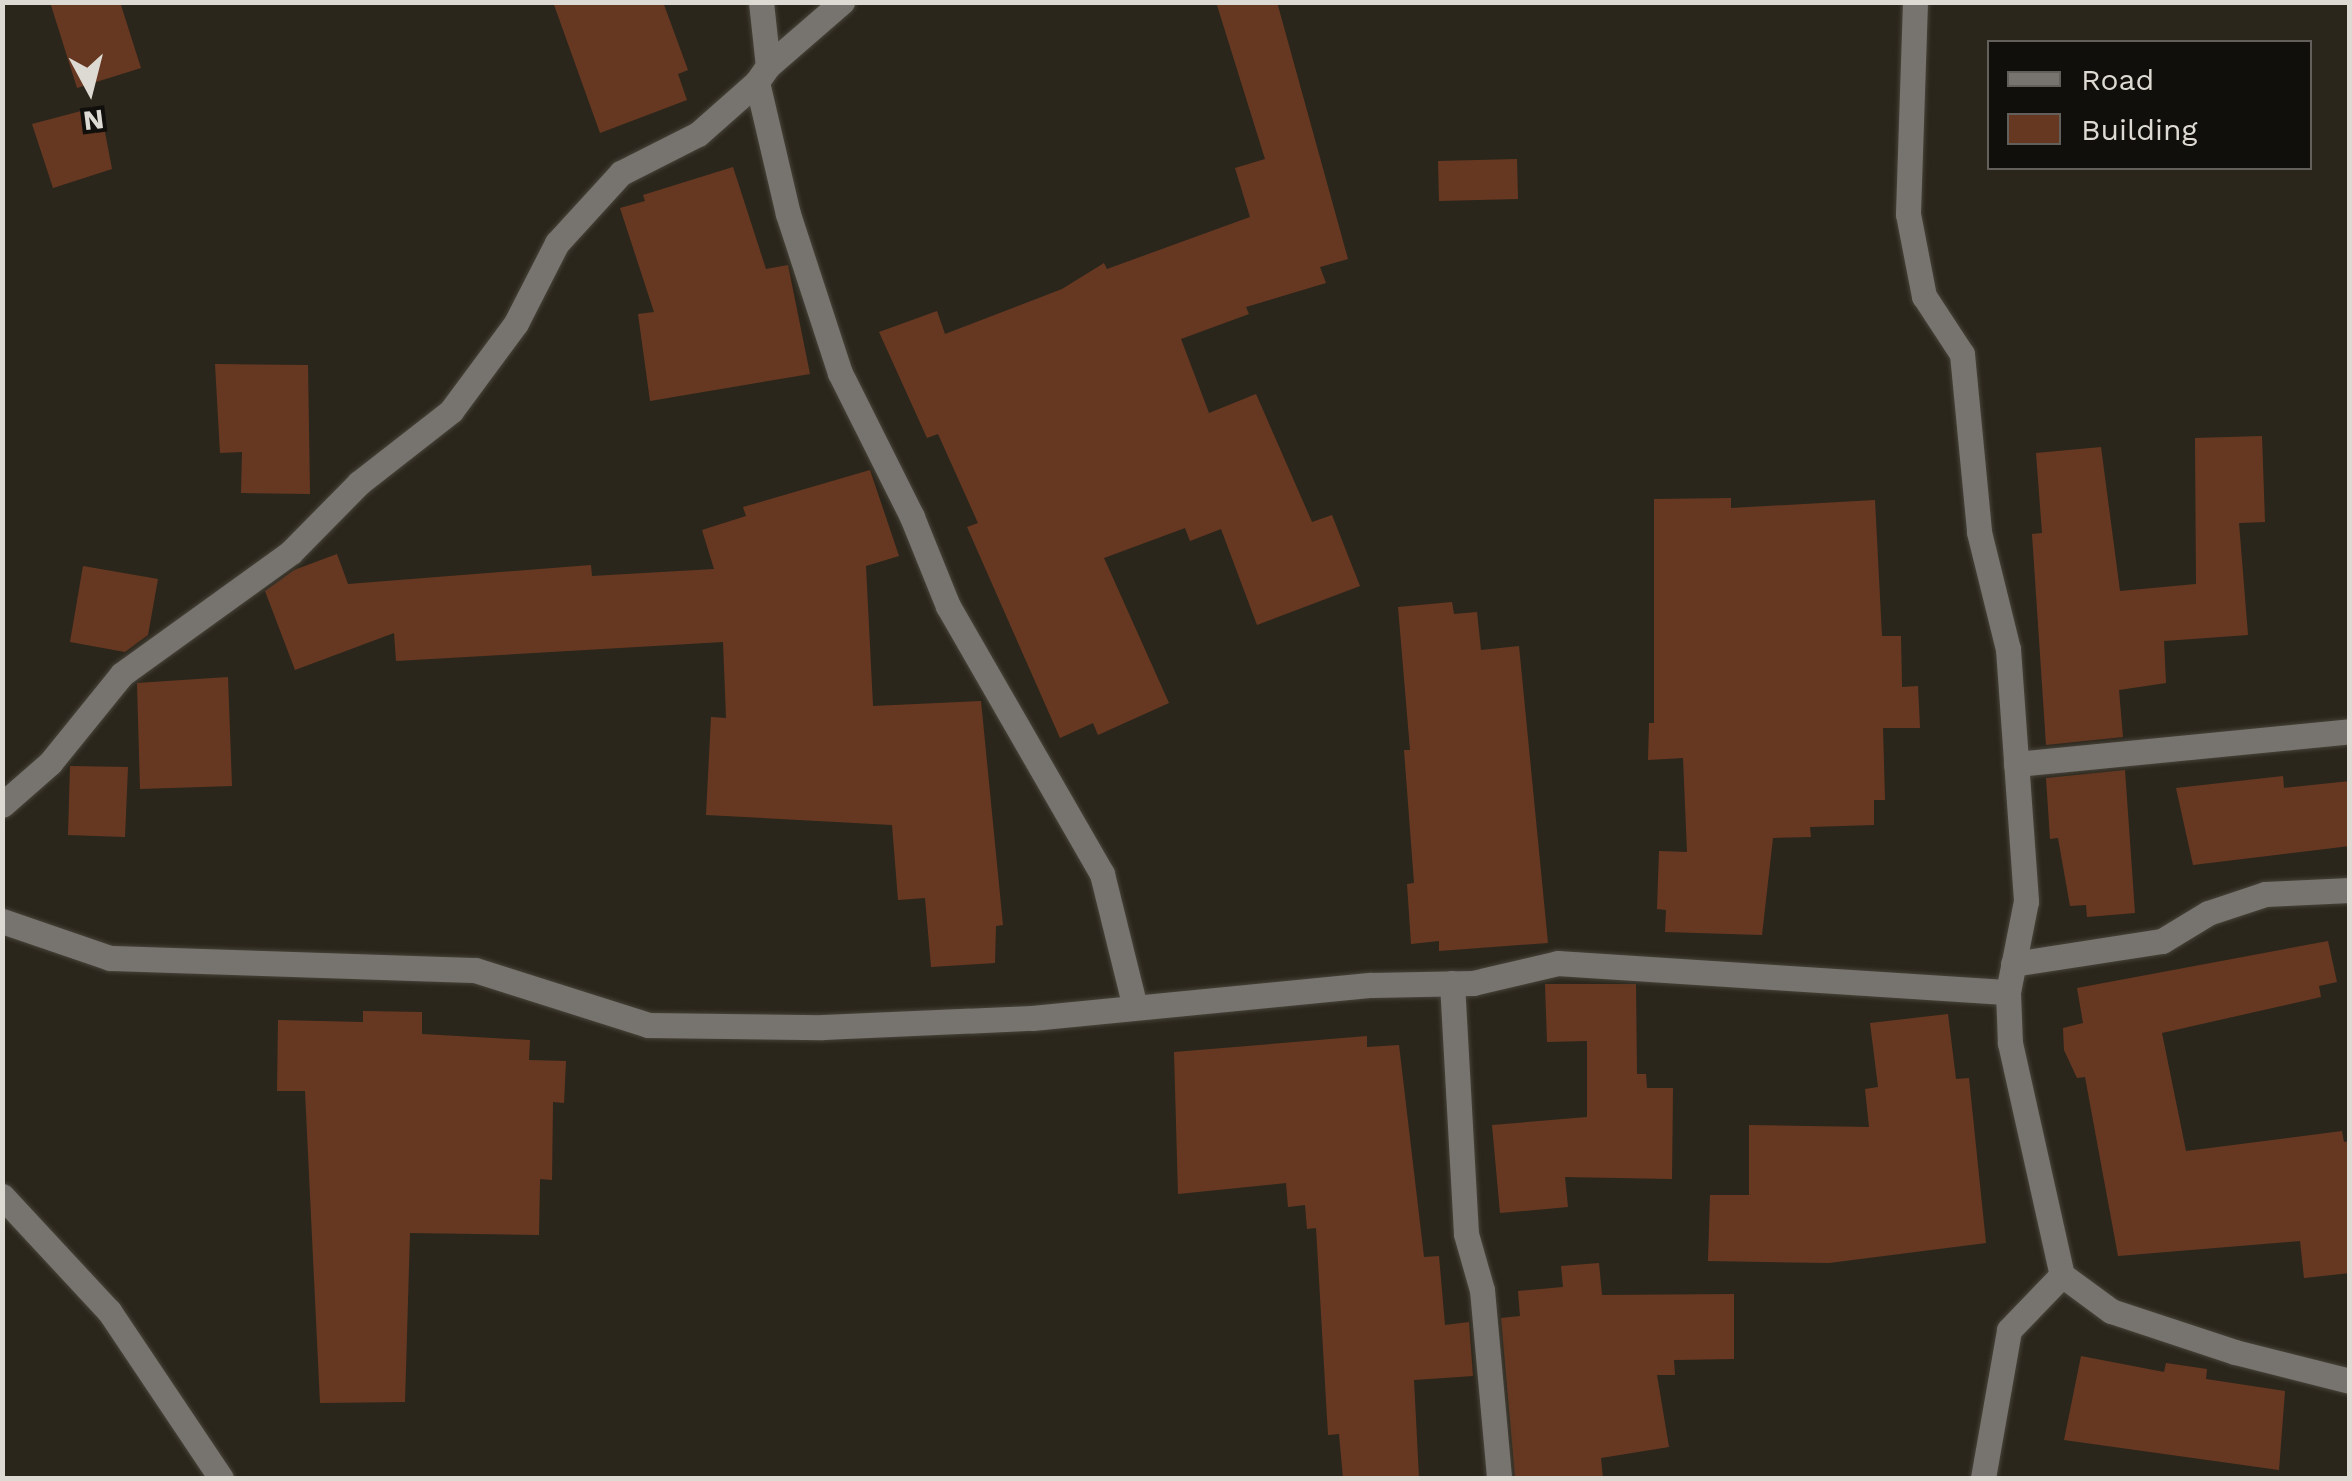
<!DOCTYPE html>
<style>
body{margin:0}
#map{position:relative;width:2352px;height:1481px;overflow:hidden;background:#2b261c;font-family:"Work Sans",sans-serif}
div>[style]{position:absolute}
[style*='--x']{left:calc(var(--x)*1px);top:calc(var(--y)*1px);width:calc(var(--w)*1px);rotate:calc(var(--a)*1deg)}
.building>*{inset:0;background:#673821}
.roads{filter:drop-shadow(0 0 2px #474339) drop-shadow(0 0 2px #474339)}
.minor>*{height:25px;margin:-12.5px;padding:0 12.5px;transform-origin:12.5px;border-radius:12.5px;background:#77746f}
span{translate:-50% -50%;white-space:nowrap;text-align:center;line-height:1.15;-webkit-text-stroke:9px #110f0b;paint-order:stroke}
.frame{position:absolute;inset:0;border:5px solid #dddad3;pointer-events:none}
.legend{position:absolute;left:1987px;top:40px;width:325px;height:130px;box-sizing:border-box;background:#110f0b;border:2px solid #63605b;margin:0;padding:12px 18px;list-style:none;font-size:30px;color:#dddad3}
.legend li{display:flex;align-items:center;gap:20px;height:50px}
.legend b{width:50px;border:2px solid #63605b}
.north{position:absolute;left:40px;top:40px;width:100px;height:100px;-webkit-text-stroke:8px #110f0b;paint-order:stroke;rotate:173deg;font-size:28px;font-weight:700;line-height:40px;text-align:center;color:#dddad3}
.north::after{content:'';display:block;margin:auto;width:35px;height:45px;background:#dddad3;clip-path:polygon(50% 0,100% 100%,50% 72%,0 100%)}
</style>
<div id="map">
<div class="building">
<div style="clip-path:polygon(50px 2px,120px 2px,141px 68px,77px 88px)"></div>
<div style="clip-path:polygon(553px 2px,663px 2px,688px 70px,678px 74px,687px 100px,600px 133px)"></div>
<div style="clip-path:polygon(1216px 2px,1277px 2px,1348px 259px,1320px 267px,1326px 283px,1246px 307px,1249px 314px,1181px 339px,1209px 413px,1256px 394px,1312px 522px,1332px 515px,1360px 586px,1257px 625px,1221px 529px,1190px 541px,1185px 528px,1104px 558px,1169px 703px,1098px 735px,1093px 723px,1060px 738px,967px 527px,978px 523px,938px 434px,927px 438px,879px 332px,937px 311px,945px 334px,1062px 289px,1104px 263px,1107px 269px,1250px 217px,1235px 168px,1265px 159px)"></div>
<div style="clip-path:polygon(100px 106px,112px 169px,53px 188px,32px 124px)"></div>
<div style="clip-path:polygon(1517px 159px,1518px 199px,1439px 201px,1438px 161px)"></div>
<div style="clip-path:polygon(733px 167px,766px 269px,788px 265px,810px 374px,650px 401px,638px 314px,654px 312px,620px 208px,645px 201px,643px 195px)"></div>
<div style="clip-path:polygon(215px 364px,308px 365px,310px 494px,241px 493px,242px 452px,220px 453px)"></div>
<div style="clip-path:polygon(2262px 436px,2265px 522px,2239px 523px,2248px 635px,2164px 641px,2166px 683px,2119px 690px,2123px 737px,2046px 745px,2032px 534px,2042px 533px,2036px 453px,2101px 447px,2120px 591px,2196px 584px,2195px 438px)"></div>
<div style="clip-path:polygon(870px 470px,899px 556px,866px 566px,873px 706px,981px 701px,1003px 925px,996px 926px,995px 963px,931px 967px,925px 898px,898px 900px,892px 825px,706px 815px,711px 717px,726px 718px,723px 642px,396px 661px,394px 633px,295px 670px,265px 591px,294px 570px,337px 554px,348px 584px,591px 565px,592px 576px,714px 569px,702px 530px,746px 516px,743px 507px)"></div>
<div style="clip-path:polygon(1731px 498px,1731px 508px,1875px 500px,1882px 636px,1901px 636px,1902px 687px,1918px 686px,1920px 728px,1883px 728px,1885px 800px,1874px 800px,1874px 825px,1810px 827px,1811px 837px,1773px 838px,1762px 935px,1665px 932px,1666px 910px,1657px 909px,1659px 851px,1687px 852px,1683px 758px,1648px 760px,1649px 723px,1654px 723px,1654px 499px)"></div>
<div style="clip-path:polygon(83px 566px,158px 579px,148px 635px,125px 652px,70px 642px)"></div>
<div style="clip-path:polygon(1452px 602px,1454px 614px,1477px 612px,1481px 650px,1519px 646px,1548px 943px,1439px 951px,1439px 941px,1411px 944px,1407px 884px,1414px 883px,1404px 750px,1410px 750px,1398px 607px)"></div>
<div style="clip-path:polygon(228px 677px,232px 786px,140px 789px,137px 683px)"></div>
<div style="clip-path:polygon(70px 766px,128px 767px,125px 837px,68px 835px)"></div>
<div style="clip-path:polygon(2125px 770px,2135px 913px,2087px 917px,2086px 905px,2070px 906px,2058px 838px,2050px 839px,2046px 778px)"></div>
<div style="clip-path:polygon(2283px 776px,2284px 788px,2350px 781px,2350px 846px,2193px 865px,2176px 788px)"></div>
<div style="clip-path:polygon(2328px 941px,2337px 982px,2319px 986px,2321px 997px,2162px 1033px,2186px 1151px,2342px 1131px,2344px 1142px,2350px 1141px,2350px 1273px,2304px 1278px,2300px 1241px,2118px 1256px,2085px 1077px,2077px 1078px,2064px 1050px,2063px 1028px,2083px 1023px,2077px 988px)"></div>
<div style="clip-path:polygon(1545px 984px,1636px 984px,1637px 1074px,1646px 1074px,1647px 1088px,1673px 1088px,1672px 1179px,1565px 1177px,1568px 1207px,1500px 1213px,1492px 1125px,1587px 1117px,1587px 1041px,1547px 1042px)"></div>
<div style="clip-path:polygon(363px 1011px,422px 1012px,422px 1034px,530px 1040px,529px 1060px,566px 1061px,564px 1103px,553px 1102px,552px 1180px,540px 1179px,539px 1235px,410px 1233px,405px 1402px,320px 1403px,305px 1091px,277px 1091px,278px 1020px,363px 1022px)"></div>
<div style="clip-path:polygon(1948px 1014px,1956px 1079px,1969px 1078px,1986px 1243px,1829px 1263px,1708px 1261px,1710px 1195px,1749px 1195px,1749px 1125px,1869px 1127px,1865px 1089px,1878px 1087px,1870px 1023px)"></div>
<div style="clip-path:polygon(1367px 1036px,1367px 1047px,1399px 1045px,1424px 1257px,1439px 1256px,1445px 1325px,1469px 1322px,1473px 1376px,1414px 1380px,1419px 1478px,1343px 1478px,1339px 1434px,1328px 1435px,1316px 1228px,1307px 1229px,1305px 1205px,1288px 1207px,1286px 1183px,1178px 1194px,1174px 1052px)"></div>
<div style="clip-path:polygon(1599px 1263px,1602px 1295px,1734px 1294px,1734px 1359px,1674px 1360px,1675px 1375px,1657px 1375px,1669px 1447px,1601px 1458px,1603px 1478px,1515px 1478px,1501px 1318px,1520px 1316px,1518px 1291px,1563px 1287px,1561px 1266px)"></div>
<div style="clip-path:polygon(2081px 1356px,2164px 1372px,2166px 1363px,2207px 1369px,2206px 1379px,2285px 1391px,2279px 1470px,2064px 1440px)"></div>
</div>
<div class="roads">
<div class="minor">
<div style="--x:761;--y:2;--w:64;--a:83.8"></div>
<div style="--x:768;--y:66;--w:19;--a:125"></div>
<div style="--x:757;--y:82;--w:136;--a:76.8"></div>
<div style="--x:788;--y:214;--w:167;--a:71.9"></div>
<div style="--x:840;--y:373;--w:161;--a:63.4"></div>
<div style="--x:912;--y:517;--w:96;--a:68"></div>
<div style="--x:948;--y:606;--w:309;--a:60.1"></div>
<div style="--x:1102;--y:874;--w:137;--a:76.1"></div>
<div style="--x:1915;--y:2;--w:212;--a:91.9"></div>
<div style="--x:1908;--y:214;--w:84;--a:79"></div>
<div style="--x:1924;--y:296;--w:69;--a:56.8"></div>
<div style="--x:1962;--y:354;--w:179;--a:84.5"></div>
<div style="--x:1979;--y:532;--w:121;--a:76.1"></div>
<div style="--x:2008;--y:649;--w:253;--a:85.9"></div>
<div style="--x:2026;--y:901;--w:93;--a:101.2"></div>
<div style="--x:2008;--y:992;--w:51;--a:87.8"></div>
<div style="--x:2010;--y:1043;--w:238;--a:77.4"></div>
<div style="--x:768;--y:66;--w:98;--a:-40.9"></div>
<div style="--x:2016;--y:764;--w:336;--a:-5.6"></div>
<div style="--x:2;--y:805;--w:64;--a:-41.2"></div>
<div style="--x:50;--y:763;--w:114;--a:-51"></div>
<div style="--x:122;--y:674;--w:208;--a:-35.8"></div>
<div style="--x:291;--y:552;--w:97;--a:-45.4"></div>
<div style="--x:359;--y:483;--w:117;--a:-38"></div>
<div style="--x:451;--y:411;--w:109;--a:-53.5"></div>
<div style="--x:516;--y:323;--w:90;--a:-62.9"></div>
<div style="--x:557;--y:243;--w:95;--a:-47.6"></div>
<div style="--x:621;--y:173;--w:86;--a:-26.9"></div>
<div style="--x:698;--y:134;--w:79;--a:-41.4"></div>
<div style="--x:2;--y:921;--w:114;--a:18.9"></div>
<div style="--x:110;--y:958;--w:365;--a:1.9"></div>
<div style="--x:475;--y:970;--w:182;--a:17.6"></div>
<div style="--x:648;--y:1025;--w:175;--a:0.7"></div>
<div style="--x:823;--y:1027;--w:209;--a:-2.5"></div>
<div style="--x:1032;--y:1018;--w:341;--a:-5.6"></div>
<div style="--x:1371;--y:985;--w:102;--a:-1.1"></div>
<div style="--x:1473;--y:983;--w:87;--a:-13.2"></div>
<div style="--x:1558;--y:963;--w:451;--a:3.7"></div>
<div style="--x:2013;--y:964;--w:151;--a:-8.8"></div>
<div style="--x:2162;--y:941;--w:54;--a:-31.3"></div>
<div style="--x:2208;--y:913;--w:60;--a:-18.4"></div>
<div style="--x:2265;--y:894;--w:85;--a:-2.7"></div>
<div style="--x:1452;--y:983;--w:251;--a:86.8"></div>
<div style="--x:1466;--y:1234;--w:58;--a:74.1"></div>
<div style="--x:1482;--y:1290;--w:189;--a:84.8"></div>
<div style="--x:2;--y:1196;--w:157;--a:47.1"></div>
<div style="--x:109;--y:1311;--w:201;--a:56.2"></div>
<div style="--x:1983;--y:1478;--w:150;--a:-80"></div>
<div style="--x:2009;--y:1330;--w:76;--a:-46.1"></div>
<div style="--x:2062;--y:1275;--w:61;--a:36.3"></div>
<div style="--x:2111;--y:1311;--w:131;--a:18.3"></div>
<div style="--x:2235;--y:1352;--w:119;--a:14.2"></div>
</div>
</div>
<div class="frame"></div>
<ul class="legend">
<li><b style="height:12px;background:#77746f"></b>Road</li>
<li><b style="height:28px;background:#673821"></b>Building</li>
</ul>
<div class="north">N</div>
</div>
